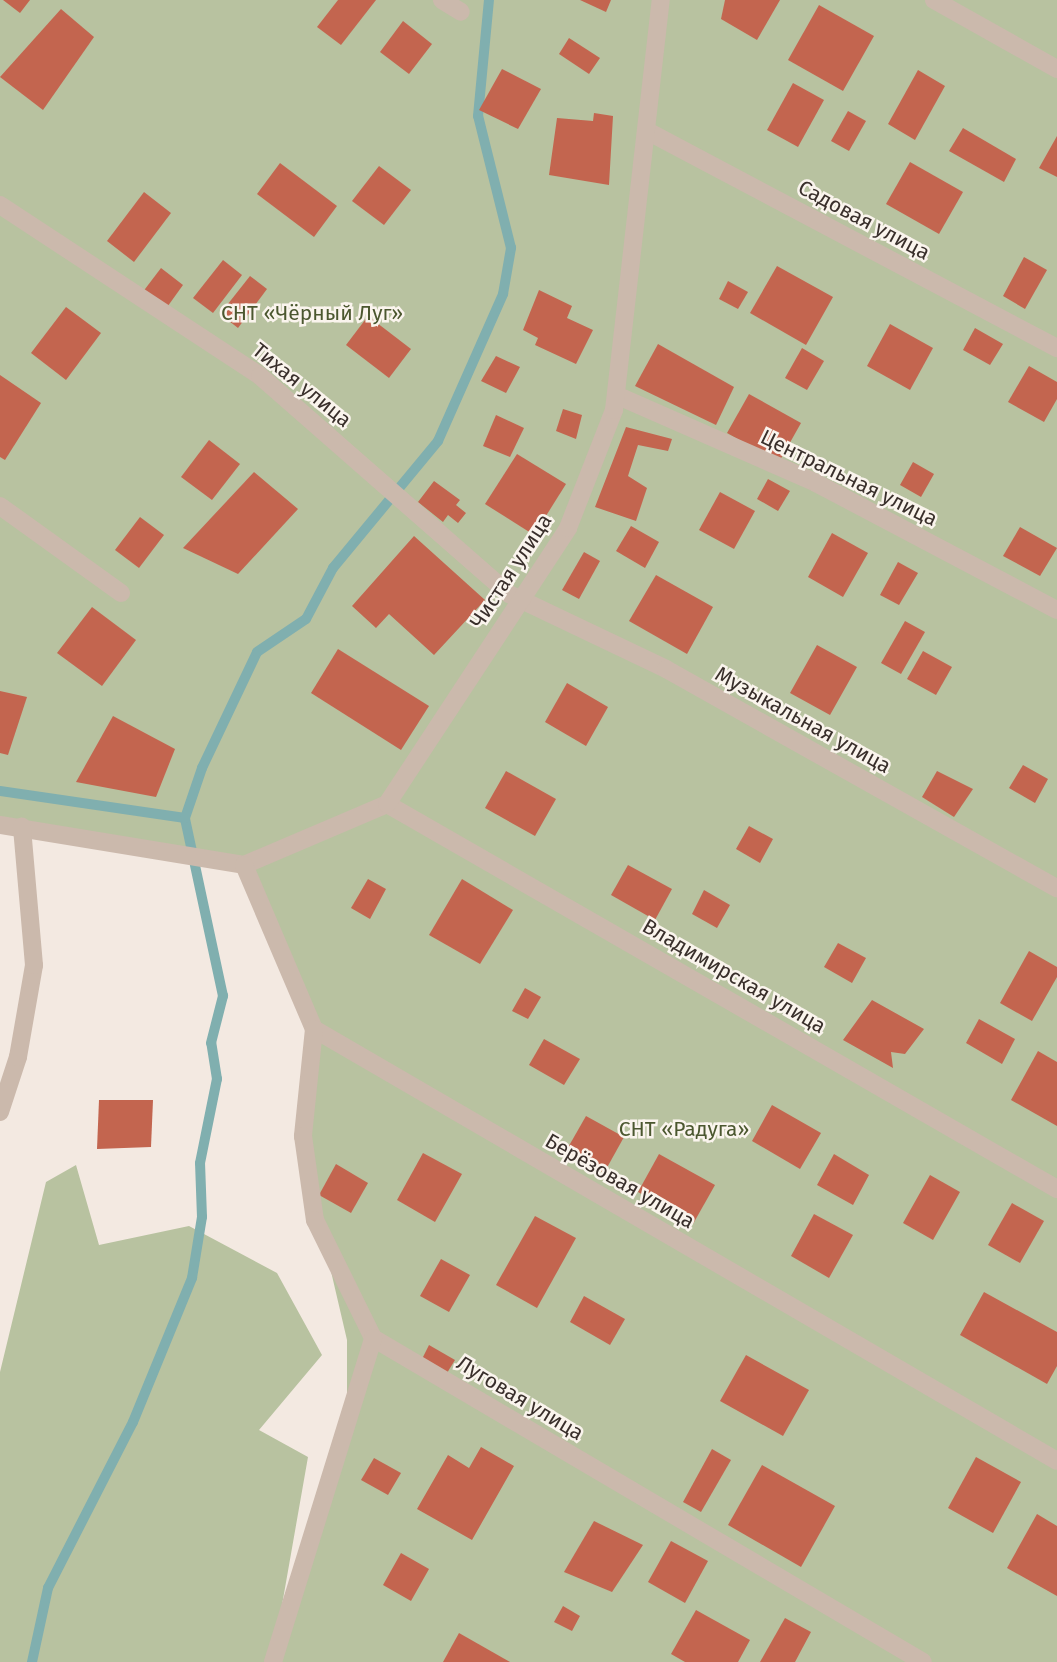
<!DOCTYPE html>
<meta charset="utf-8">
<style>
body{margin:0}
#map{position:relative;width:1057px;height:1662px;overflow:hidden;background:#f3e9e1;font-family:"Fira Sans",sans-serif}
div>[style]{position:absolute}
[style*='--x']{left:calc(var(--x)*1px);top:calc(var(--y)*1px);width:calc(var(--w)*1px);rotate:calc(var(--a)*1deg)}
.green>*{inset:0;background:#b8c2a0}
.stream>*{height:10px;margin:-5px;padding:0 5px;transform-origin:5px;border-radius:5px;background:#80afaf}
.building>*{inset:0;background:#c3654f}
.street>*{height:18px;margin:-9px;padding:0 9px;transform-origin:9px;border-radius:9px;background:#cbb9ac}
span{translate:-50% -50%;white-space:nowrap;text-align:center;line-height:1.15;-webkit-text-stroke:5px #faf4ed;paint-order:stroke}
.street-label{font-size:21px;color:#392f2b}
.park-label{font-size:21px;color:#4b572f}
</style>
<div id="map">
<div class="green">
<div style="clip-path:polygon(0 0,1057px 0,1057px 1662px,273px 1662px,347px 1419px,347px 1340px,309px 1177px,314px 1029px,244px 865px,0 830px)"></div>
<div style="clip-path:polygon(76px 1165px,99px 1245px,189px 1226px,277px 1273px,322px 1355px,259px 1430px,308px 1457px,272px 1662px,0 1662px,0 1372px,46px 1182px)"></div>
</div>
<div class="stream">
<div style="--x:0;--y:791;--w:187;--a:8.3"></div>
<div style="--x:32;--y:1662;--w:76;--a:-77.8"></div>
<div style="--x:48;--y:1588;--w:186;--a:-62.9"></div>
<div style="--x:133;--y:1422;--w:156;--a:-67.7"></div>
<div style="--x:192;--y:1278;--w:62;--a:-80.7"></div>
<div style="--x:202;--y:1217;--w:54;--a:-92.1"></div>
<div style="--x:200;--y:1163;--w:86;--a:-78.6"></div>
<div style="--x:217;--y:1079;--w:36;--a:-99"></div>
<div style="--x:211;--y:1043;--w:49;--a:-75.7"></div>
<div style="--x:223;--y:996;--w:182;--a:-102.1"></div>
<div style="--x:185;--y:818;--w:53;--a:-71.2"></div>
<div style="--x:202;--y:768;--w:128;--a:-64.6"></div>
<div style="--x:257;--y:652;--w:59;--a:-34"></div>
<div style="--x:306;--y:619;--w:58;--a:-62.1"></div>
<div style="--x:333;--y:568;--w:165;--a:-50.4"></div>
<div style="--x:438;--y:441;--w:161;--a:-66.1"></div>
<div style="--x:503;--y:294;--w:47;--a:-80.1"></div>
<div style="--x:511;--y:248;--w:136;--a:-104"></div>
<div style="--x:478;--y:116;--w:117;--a:-84.6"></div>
</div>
<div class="building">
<div style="clip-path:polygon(3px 0,30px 0,20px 13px)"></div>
<div style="clip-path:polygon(338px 0,376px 0,341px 45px,317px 27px)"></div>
<div style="clip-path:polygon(580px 0,611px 0,606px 12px)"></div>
<div style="clip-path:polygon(725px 0,780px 0,757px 40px,721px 19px)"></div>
<div style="clip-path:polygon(819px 5px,874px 36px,843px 91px,788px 60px)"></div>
<div style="clip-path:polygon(61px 9px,94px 37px,43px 110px,0 77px)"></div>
<div style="clip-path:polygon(403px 21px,432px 44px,409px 74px,380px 52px)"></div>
<div style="clip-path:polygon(569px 38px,600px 58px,589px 74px,559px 54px)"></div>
<div style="clip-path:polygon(502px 69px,541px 89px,518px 129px,479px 110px)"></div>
<div style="clip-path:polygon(918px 70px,945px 86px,915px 140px,888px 124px)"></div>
<div style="clip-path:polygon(793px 83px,824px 100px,798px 147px,767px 130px)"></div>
<div style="clip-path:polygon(848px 111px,866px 121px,849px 151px,831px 141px)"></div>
<div style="clip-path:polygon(594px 113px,613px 116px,609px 185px,549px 175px,557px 118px,593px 121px)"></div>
<div style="clip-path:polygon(963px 128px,1016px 159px,1004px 182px,949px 151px)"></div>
<div style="clip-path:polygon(1057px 136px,1057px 177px,1039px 168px)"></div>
<div style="clip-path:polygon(910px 162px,963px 192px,939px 234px,886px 204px)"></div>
<div style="clip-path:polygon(280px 163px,337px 206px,314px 237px,257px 194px)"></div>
<div style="clip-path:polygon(379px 166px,411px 190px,384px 225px,352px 201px)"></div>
<div style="clip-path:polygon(144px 192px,171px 213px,134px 262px,107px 241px)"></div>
<div style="clip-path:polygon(1024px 257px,1047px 270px,1025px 309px,1003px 296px)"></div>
<div style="clip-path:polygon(223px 260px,242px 275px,213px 313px,193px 298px)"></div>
<div style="clip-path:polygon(777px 266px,833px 297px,806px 345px,750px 313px)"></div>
<div style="clip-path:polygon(161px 268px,183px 285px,165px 310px,142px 293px)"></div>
<div style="clip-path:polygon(250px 276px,267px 289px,238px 328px,220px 314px)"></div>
<div style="clip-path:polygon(728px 281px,748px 292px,738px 309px,719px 299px)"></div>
<div style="clip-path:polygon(539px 290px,572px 306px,567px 318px,593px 330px,576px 364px,535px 345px,538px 338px,523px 330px)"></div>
<div style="clip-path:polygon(66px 307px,101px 333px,66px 380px,31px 353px)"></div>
<div style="clip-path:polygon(368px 316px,411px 349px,389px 378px,346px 345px)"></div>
<div style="clip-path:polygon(890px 324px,933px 348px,910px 390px,867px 366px)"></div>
<div style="clip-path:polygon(975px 328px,1003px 344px,990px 365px,963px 350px)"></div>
<div style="clip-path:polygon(658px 344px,734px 387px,716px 425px,635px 386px)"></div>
<div style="clip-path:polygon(802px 348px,824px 361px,807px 390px,785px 378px)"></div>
<div style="clip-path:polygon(496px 356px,520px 367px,506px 393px,481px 381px)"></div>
<div style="clip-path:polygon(1029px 366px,1057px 382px,1057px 399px,1044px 422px,1008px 402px)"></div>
<div style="clip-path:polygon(0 375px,41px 403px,5px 460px,0 457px)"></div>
<div style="clip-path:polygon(749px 394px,801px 423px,779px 462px,727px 433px)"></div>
<div style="clip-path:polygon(563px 409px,582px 415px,576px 439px,556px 431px)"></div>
<div style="clip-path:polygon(496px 415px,524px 428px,510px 457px,483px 446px)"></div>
<div style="clip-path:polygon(626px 427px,672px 439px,668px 451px,638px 445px,628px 476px,647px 488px,636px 521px,595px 507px)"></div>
<div style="clip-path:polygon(209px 440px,240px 464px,212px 500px,181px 477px)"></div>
<div style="clip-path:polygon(517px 454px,566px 484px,534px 535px,485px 504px)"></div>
<div style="clip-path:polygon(913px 462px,934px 474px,921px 497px,900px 485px)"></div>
<div style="clip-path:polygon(254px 472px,298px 509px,238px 574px,183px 548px)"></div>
<div style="clip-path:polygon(768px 479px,790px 491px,778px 511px,757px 499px)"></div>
<div style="clip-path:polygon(434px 481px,460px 500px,456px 505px,466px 513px,458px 523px,448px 515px,443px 522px,418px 502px)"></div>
<div style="clip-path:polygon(720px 492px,755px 511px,734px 549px,699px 530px)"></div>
<div style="clip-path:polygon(140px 517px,164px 535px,139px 568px,115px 550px)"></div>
<div style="clip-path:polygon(631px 526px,659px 542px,645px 568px,616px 551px)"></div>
<div style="clip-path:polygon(1020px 527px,1057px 548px,1040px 576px,1003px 556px)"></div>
<div style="clip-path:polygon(832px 533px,868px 553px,843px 597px,808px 577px)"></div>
<div style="clip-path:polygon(414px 536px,485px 600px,434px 655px,389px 614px,376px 628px,352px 606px)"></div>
<div style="clip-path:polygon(584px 552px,600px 561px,579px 599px,562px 590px)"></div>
<div style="clip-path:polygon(898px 562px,918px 573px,899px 605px,880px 595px)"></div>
<div style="clip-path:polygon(656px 575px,713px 607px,687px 654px,629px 621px)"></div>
<div style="clip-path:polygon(92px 607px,136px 640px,102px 686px,57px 653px)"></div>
<div style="clip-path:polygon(905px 621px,925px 632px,901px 674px,881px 663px)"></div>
<div style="clip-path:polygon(817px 645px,857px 667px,830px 715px,790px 693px)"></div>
<div style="clip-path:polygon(338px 649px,429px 706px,401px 750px,311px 693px)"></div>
<div style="clip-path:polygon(923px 651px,952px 667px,936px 695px,907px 679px)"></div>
<div style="clip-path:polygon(567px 683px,608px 707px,586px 746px,545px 722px)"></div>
<div style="clip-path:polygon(0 691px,27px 697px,8px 755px,0 753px)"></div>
<div style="clip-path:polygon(113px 716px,175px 749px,156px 797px,76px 782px)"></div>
<div style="clip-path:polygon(1023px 765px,1048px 779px,1035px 803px,1009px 788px)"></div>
<div style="clip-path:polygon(506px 771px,556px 799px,535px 836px,485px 808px)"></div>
<div style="clip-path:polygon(937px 771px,973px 789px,954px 817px,922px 797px)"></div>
<div style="clip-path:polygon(749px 826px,773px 839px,760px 863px,736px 849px)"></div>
<div style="clip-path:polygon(628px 865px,672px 889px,655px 920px,611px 895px)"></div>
<div style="clip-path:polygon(368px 879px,386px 889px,370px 919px,351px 908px)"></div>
<div style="clip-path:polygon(462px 879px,513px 910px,480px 964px,429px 935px)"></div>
<div style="clip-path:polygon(704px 890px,730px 905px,717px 928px,692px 914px)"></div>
<div style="clip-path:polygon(838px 943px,866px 958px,852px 983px,824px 967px)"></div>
<div style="clip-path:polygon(1029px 951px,1057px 967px,1057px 977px,1032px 1021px,1000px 1003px)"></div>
<div style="clip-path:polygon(525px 988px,541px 997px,528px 1019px,512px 1011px)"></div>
<div style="clip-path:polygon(872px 1000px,924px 1029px,905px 1054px,891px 1052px,893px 1068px,843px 1040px)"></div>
<div style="clip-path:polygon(979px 1019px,1015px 1039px,1002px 1064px,966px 1043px)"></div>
<div style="clip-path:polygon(544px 1039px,580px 1059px,564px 1085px,529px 1065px)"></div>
<div style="clip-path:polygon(1038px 1051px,1057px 1062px,1057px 1126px,1011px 1100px)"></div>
<div style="clip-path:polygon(99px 1100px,153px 1100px,151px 1147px,97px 1149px)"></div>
<div style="clip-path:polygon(772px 1105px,821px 1133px,800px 1169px,752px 1141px)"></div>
<div style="clip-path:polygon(586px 1116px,624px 1137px,604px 1173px,566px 1151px)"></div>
<div style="clip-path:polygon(423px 1153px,462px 1174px,435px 1222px,397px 1200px)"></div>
<div style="clip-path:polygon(659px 1154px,715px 1185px,693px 1224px,638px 1192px)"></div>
<div style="clip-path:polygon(834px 1154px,869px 1175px,853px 1205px,817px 1185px)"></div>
<div style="clip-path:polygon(336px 1164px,368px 1183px,351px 1213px,319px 1195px)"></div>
<div style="clip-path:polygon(930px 1175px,960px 1192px,933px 1240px,903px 1223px)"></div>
<div style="clip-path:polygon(1012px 1203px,1044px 1221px,1020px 1263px,988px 1245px)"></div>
<div style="clip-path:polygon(814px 1214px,853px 1235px,829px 1278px,791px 1256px)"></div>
<div style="clip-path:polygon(535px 1216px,576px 1238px,537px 1308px,496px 1285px)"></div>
<div style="clip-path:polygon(441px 1259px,470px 1275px,449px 1312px,420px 1296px)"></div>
<div style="clip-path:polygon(984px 1292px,1057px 1332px,1057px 1366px,1047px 1384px,960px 1335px)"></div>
<div style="clip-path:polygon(584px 1296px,625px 1319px,610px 1345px,570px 1322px)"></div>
<div style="clip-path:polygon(429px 1345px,455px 1360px,447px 1373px,422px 1359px)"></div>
<div style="clip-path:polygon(746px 1355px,809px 1390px,783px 1436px,720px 1401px)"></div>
<div style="clip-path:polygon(481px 1447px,514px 1466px,472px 1540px,417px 1509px,448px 1455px,469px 1468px)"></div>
<div style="clip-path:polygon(712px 1449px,731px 1460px,701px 1512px,683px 1502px)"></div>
<div style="clip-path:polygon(976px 1457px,1021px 1482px,993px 1533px,948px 1508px)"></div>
<div style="clip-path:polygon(374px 1458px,401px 1473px,388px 1495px,361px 1480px)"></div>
<div style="clip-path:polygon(762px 1465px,835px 1506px,801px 1567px,728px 1525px)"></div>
<div style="clip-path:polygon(1037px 1514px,1057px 1526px,1057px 1596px,1007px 1568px)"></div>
<div style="clip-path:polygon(594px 1521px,643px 1545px,612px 1592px,564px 1572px)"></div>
<div style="clip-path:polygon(671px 1541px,708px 1561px,685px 1603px,648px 1582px)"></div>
<div style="clip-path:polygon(401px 1553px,429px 1569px,411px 1601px,383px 1585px)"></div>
<div style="clip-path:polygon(563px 1606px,580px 1616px,572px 1631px,554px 1622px)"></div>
<div style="clip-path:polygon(696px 1610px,750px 1640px,738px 1662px,685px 1662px,671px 1654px)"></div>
<div style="clip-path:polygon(785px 1618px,811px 1632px,795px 1662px,760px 1662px)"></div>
<div style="clip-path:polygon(459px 1633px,510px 1662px,443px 1662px)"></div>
</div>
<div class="street">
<div style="--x:442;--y:0;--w:22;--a:32"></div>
<div style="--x:934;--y:0;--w:141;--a:29.3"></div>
<div style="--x:649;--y:132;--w:462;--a:27.9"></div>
<div style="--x:0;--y:205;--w:311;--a:33.3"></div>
<div style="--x:260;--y:376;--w:331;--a:41.2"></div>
<div style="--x:509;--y:594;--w:174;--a:25.5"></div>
<div style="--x:666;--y:669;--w:448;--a:29.3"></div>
<div style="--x:616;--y:395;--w:219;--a:23.7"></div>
<div style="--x:816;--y:483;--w:272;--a:27.8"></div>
<div style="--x:0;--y:506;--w:149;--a:35.7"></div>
<div style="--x:387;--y:804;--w:773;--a:29.88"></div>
<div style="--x:0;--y:825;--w:247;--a:9.3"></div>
<div style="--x:244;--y:865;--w:155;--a:-23.1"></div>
<div style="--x:387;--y:804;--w:330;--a:-56.7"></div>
<div style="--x:568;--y:528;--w:127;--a:-68.7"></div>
<div style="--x:614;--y:410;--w:413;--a:-83.5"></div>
<div style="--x:244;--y:865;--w:178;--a:66.9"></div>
<div style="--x:314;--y:1029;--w:859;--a:30.17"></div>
<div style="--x:314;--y:1029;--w:108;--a:95.9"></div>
<div style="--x:303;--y:1136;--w:85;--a:81.9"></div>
<div style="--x:315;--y:1220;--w:131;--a:63.8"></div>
<div style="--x:373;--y:1338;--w:638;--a:30.5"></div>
<div style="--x:0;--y:1112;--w:58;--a:-71.9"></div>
<div style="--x:18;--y:1057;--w:93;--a:-80.1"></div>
<div style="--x:34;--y:965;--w:139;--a:-95"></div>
<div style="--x:273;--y:1662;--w:339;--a:-72.8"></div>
</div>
<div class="street-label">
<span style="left:864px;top:220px;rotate:28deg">Садовая улица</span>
<span style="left:302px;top:385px;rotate:39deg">Тихая улица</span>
<span style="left:849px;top:478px;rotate:26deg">Центральная улица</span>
<span style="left:511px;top:571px;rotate:-57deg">Чистая улица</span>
<span style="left:803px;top:720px;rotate:29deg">Музыкальная улица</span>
<span style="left:734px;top:976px;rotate:30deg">Владимирская улица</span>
<span style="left:620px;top:1181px;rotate:30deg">Берёзовая улица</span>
<span style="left:520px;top:1398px;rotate:31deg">Луговая улица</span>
</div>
<div class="park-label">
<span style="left:312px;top:313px">СНТ «Чёрный Луг»</span>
<span style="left:684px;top:1129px">СНТ «Радуга»</span>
</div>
</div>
